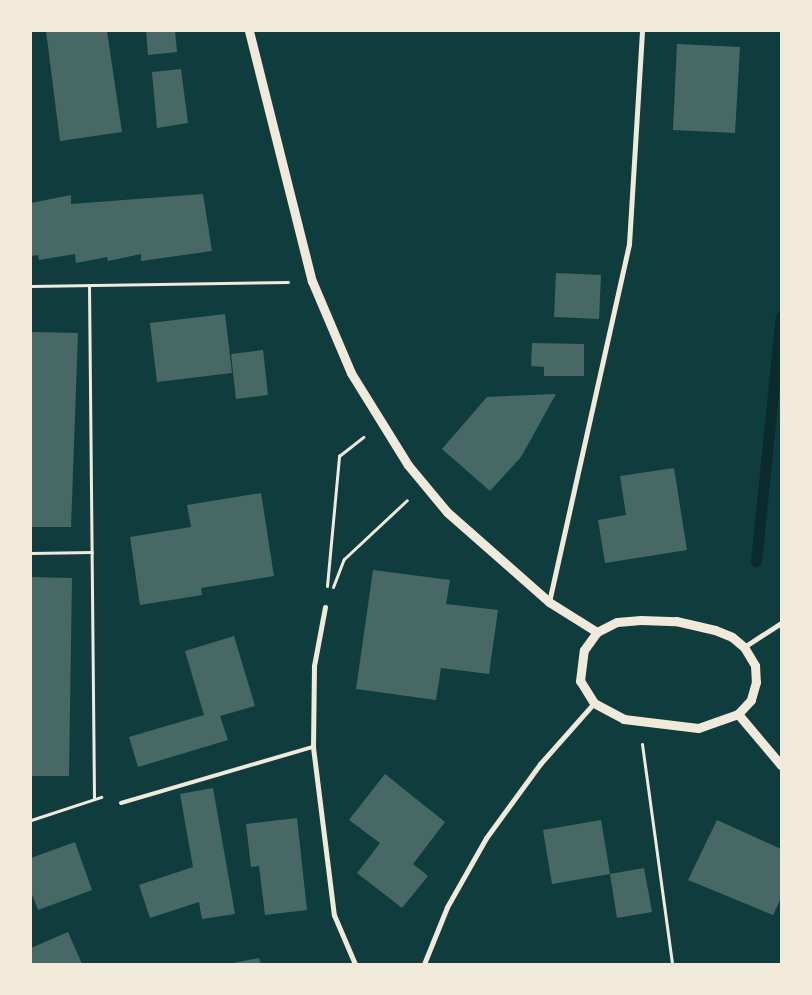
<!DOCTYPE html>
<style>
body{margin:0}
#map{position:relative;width:812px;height:995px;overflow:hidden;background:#0f3d3e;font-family:Commissioner,sans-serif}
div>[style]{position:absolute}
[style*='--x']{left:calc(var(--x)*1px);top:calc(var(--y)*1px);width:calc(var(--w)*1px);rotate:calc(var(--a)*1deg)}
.stream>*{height:11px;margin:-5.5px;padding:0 5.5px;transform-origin:5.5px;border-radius:5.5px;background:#0a2a2b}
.building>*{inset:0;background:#486865}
.path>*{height:3px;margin:-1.5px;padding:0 1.5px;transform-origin:1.5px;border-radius:1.5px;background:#f1e9da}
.service>*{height:4px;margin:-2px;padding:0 2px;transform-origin:2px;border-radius:2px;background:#f1e9da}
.minor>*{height:5px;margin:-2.5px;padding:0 2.5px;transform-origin:2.5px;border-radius:2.5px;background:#f1e9da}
.tertiary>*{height:9px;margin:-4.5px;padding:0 4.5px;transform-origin:4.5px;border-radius:4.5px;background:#f1e9da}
span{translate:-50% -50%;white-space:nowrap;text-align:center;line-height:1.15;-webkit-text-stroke:5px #f1e9da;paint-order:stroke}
.frame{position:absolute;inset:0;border:32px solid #f1e9da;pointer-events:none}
</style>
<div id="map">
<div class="stream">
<div style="--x:756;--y:561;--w:246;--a:-84.2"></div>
</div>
<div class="building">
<div style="clip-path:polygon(46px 31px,107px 31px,122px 132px,60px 141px)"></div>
<div style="clip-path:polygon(146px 31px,175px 31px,177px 52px,148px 55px)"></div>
<div style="clip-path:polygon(677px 44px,740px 47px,735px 133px,673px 130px)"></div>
<div style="clip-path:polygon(181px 69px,188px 123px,157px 128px,152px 72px)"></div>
<div style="clip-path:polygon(203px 194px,212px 251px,141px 261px,141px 254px,108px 261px,107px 257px,76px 263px,75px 254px,39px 260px,38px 255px,31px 256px,31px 203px,71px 195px,71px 204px)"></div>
<div style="clip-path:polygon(556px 273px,601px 275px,599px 319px,554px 317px)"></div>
<div style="clip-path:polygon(225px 314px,232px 373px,157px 382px,150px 323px)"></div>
<div style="clip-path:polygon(31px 332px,78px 333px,71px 527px,31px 527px)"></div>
<div style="clip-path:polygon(532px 343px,584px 344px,584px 376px,544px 376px,544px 367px,531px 366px)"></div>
<div style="clip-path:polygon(263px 350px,268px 395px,236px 399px,231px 354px)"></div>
<div style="clip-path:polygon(556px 394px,521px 457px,490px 491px,442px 449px,487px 397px)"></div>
<div style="clip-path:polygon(674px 468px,687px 550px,605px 563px,598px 520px,626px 515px,620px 476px)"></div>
<div style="clip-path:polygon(261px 493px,274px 576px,201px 588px,202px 595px,140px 605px,130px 537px,191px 527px,187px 505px)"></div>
<div style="clip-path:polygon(373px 570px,450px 580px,446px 604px,498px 610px,489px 674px,441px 668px,436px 700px,356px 689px)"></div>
<div style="clip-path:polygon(31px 577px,72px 578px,69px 776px,31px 776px)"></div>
<div style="clip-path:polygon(234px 636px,255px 706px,220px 716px,228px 740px,138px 767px,129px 737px,204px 715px,185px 651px)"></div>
<div style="clip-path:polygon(385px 774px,445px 822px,413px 864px,428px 876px,402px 908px,357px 873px,380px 843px,349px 820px)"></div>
<div style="clip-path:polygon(213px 788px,235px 914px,202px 919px,199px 902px,150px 918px,139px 885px,193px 867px,180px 794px)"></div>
<div style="clip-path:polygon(297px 818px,307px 910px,265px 915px,259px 866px,251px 867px,246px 824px)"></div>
<div style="clip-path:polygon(601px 820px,610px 874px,552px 884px,543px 830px)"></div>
<div style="clip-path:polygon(717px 820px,781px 849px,781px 898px,773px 915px,688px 880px)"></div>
<div style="clip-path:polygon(75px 842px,92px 890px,38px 910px,31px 892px,31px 858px)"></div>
<div style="clip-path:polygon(644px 868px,652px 912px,617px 918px,610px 874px)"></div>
<div style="clip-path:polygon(68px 932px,82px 964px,31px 964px,31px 948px)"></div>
<div style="clip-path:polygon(259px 958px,261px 964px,233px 964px,233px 963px)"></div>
</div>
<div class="path">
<div style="--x:89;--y:285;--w:514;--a:89.44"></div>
<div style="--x:31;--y:286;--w:257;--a:-0.9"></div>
<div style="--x:31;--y:553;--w:61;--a:-0.9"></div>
<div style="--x:327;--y:586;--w:131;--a:-84.7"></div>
<div style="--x:339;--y:456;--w:31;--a:-38"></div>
<div style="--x:333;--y:587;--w:30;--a:-69"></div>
<div style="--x:344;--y:559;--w:86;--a:-43.1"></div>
<div style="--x:642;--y:744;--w:222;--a:82.2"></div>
<div style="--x:31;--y:820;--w:74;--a:-18.2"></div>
</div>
<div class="service">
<div style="--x:121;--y:803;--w:200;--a:-16.3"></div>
</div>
<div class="minor">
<div style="--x:549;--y:602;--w:367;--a:-77.4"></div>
<div style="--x:629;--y:244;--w:213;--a:-86.5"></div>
<div style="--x:325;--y:607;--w:60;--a:100.6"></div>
<div style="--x:314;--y:666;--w:81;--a:90.7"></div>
<div style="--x:313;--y:747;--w:169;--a:82.9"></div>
<div style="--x:334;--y:915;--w:53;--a:66.8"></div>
<div style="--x:744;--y:647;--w:44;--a:-33"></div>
<div style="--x:424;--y:964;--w:61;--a:-68"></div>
<div style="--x:447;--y:907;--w:79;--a:-60.5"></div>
<div style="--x:486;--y:838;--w:92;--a:-53.9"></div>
<div style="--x:540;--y:764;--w:81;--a:-48.5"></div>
</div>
<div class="tertiary">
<div style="--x:249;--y:31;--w:258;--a:75.9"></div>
<div style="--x:312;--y:281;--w:100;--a:67"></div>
<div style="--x:351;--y:373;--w:108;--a:58.2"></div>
<div style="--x:408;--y:465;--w:61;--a:50.3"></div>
<div style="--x:447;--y:512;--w:136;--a:41.4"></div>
<div style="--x:549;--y:602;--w:57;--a:32"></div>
<div style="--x:641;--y:620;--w:35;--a:2"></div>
<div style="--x:676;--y:621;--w:40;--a:13"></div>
<div style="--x:715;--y:630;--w:18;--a:22"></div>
<div style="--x:732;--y:637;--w:16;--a:40"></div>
<div style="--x:744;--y:647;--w:21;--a:59"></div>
<div style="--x:755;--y:665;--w:17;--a:87"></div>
<div style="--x:756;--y:682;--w:19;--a:106"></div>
<div style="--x:751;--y:700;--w:19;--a:133"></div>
<div style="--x:738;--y:714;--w:42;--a:160.7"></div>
<div style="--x:698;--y:728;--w:75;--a:-173.1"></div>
<div style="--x:624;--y:719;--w:34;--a:-152"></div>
<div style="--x:594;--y:703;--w:26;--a:-122"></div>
<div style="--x:580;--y:681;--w:31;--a:-83"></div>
<div style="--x:584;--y:650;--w:22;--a:-54"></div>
<div style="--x:597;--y:632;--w:22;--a:-27"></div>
<div style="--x:617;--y:622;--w:24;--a:-5"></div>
<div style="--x:738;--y:714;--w:67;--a:49.9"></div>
</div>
<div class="frame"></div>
</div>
